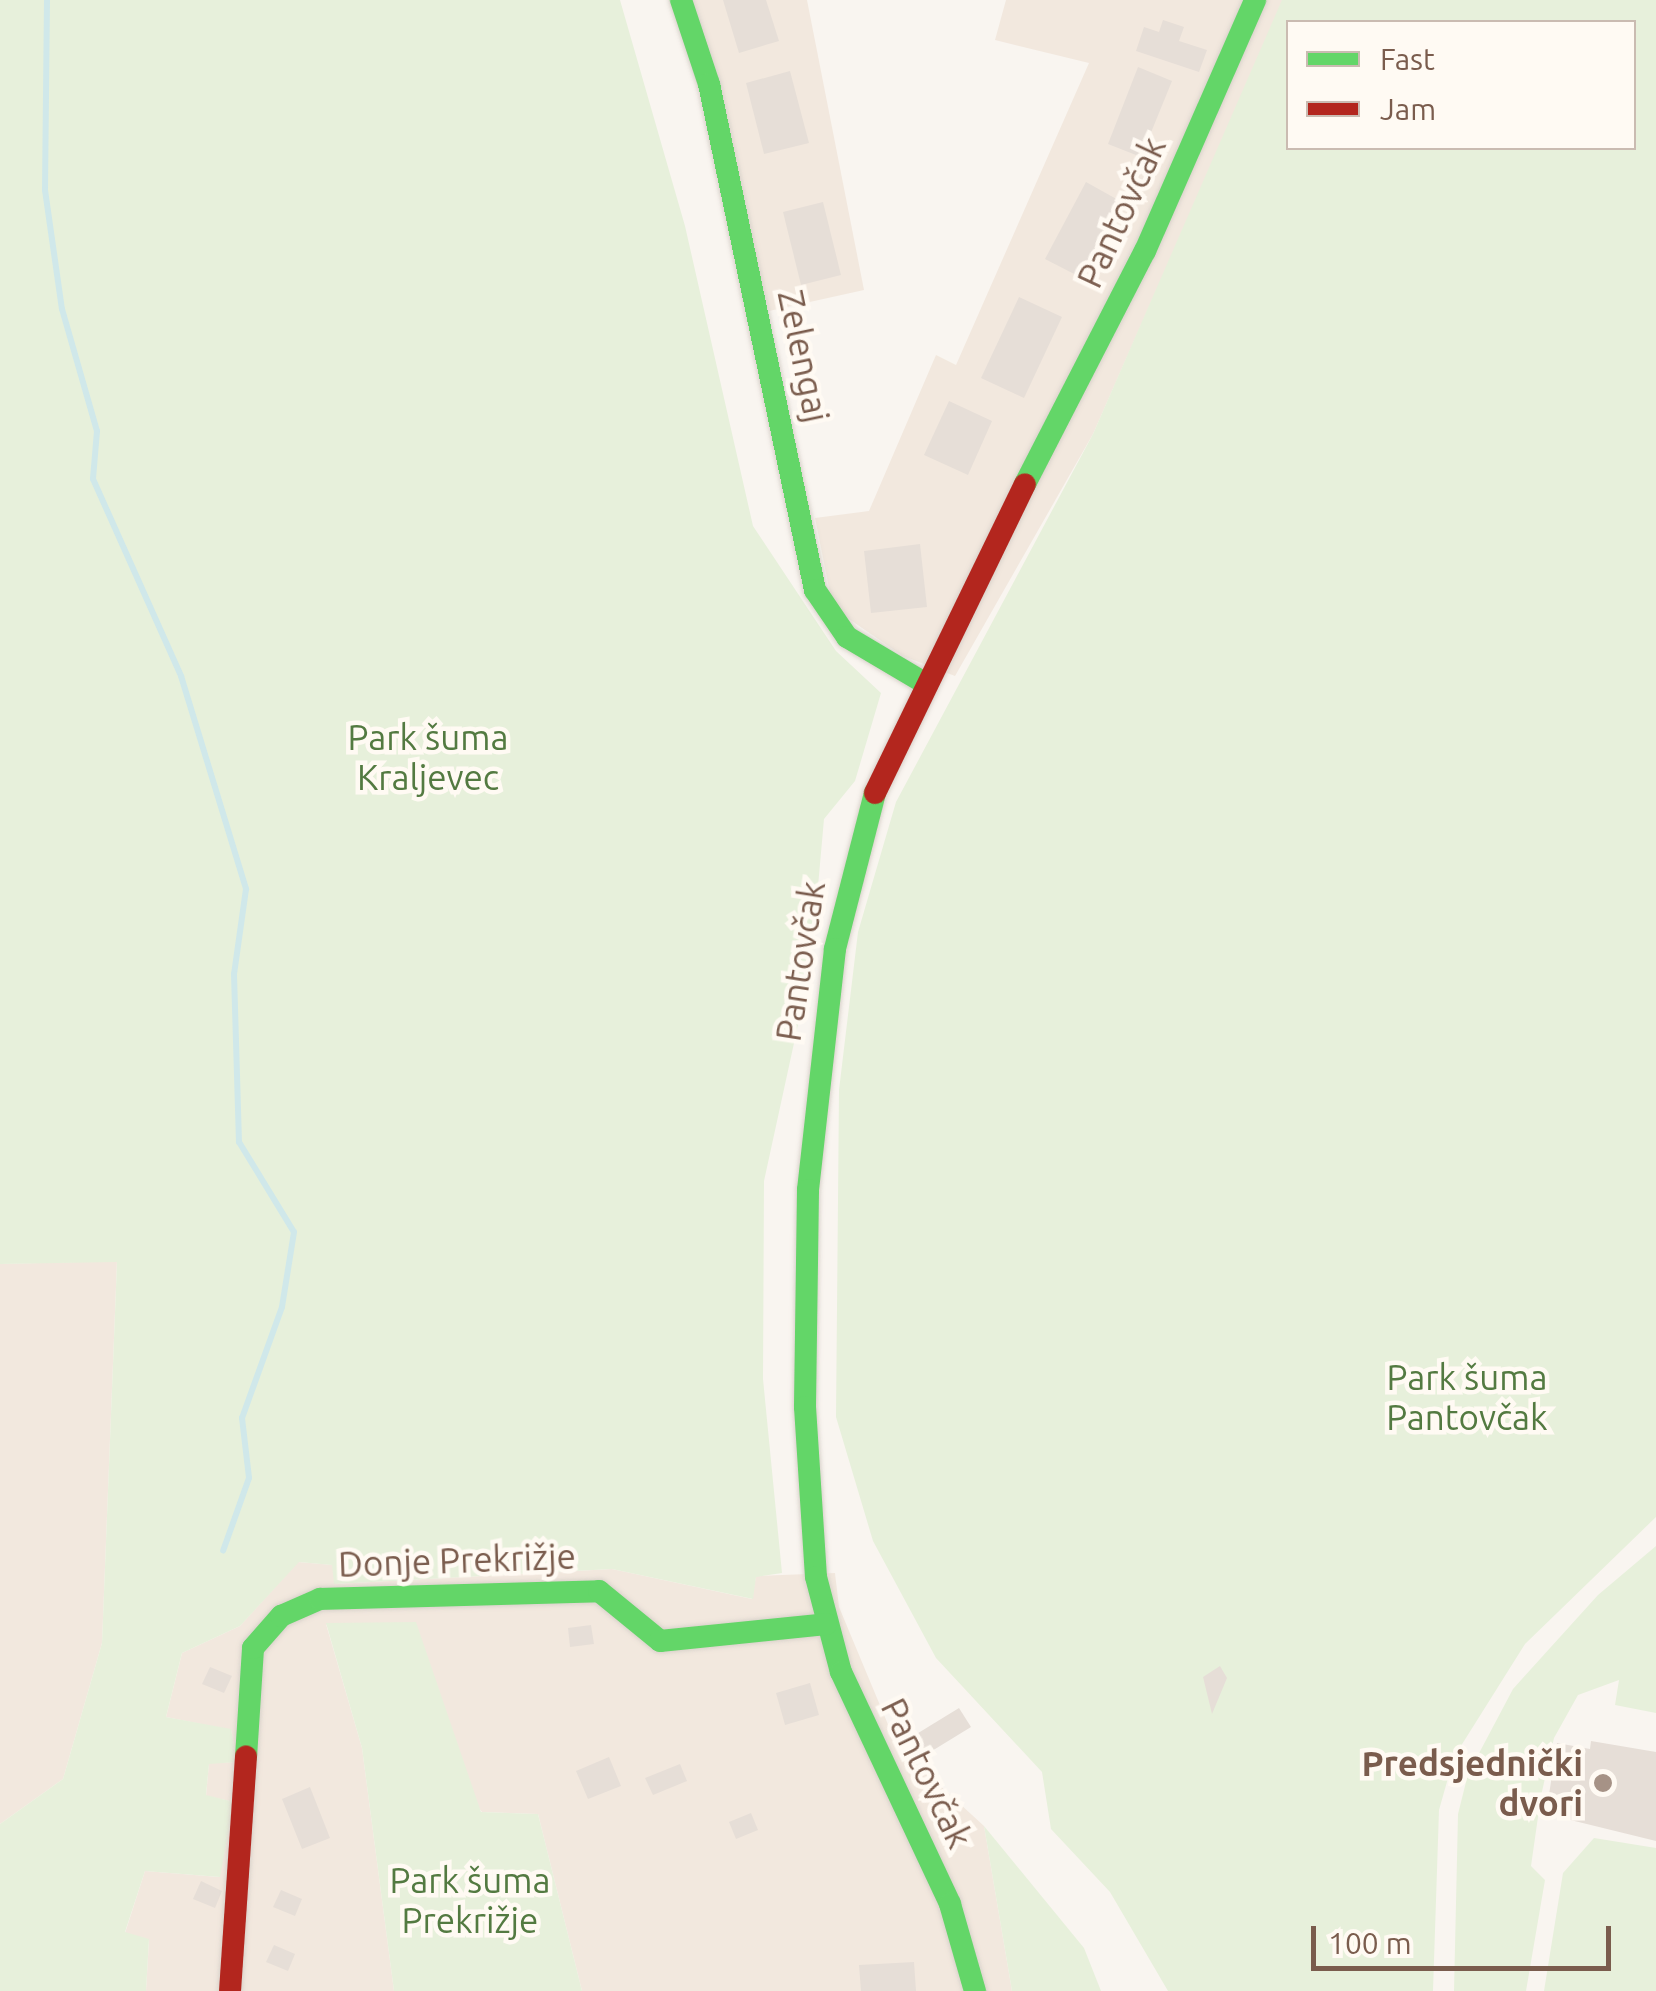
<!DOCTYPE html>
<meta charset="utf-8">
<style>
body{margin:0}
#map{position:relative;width:1656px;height:1991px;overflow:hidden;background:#f9f5f0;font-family:Ubuntu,sans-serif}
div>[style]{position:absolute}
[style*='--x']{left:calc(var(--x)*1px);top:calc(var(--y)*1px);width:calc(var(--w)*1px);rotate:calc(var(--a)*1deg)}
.residential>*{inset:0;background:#f2e8de}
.green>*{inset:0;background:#e7f0db}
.stream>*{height:6px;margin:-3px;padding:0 3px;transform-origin:3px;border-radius:3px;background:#d0e8ea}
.building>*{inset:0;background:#e6ded7}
.roads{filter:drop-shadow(0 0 2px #d9d2cb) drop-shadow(0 0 2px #d9d2cb)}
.fast>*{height:22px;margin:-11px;padding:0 11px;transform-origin:11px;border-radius:11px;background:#63d668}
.jam>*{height:22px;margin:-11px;padding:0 11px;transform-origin:11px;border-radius:11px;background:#b3261e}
.dots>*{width:28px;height:28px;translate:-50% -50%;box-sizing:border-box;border:5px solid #fffaf3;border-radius:50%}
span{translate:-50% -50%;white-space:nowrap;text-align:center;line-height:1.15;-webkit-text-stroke:9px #fffaf3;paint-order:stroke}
.street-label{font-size:35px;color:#7a5c4d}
.park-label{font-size:35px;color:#537a41}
.poi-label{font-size:35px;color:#7a5c4d;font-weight:700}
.right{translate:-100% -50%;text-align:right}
.legend{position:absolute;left:1286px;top:20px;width:350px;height:130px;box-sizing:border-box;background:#fffaf3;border:2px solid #cabbb1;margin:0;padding:12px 18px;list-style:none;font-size:30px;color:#7a5c4d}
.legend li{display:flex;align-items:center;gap:20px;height:50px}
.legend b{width:50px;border:2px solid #cabbb1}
.scale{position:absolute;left:1311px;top:1926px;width:300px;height:45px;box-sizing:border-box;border:5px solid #7a5c4d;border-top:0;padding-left:12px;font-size:30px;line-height:35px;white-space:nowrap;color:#7a5c4d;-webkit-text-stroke:8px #fffaf3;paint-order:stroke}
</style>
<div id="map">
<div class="residential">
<div style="clip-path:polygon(688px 0,807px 0,864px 290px,769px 311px)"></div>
<div style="clip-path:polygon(1006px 0,1284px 0,1093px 434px,955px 676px,903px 656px,833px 608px,815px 518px,869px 511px,936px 355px,956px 365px,1089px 63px,995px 40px)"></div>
<div style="clip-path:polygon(117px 1261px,102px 1643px,63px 1779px,0 1824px,0 1264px)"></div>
<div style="clip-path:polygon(298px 1562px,333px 1565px,335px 1584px,612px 1569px,752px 1599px,756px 1576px,835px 1573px,839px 1607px,897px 1746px,984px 1826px,1012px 1991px,582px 1991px,538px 1814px,482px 1812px,326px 1624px,362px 1748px,394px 1991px,146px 1991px,149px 1940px,125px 1933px,145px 1871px,219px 1877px,234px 1802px,206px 1796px,209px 1763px,237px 1762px,231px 1730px,166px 1717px,182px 1653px,240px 1626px)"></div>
</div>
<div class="green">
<div style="clip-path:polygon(0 0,620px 0,685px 226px,753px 526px,836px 651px,881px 693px,855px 781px,824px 819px,811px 965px,764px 1181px,763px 1379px,782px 1573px,756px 1577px,753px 1599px,612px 1569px,334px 1584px,332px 1565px,299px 1562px,240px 1626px,182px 1653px,166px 1717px,231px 1729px,237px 1762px,209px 1764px,206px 1795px,234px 1802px,220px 1877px,145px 1871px,125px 1932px,149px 1939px,146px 1991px,0 1991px,0 1824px,63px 1779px,102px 1643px,117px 1262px,0 1264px)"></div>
<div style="clip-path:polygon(evenodd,1282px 0,1656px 0,1656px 1517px,1525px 1644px,1454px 1757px,1439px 1810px,1433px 1991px,1168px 1991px,1110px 1892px,1051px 1829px,1042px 1772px,936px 1658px,873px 1541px,836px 1417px,839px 1090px,858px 932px,896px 802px,1093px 434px,1282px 0,1288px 22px,1634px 22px,1634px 148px,1288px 148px,1288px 22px)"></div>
<div style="clip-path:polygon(1656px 1546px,1656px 1713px,1615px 1705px,1619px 1680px,1578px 1695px,1554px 1738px,1541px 1796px,1531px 1866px,1545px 1880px,1526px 1991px,1454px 1991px,1458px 1814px,1468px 1774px,1513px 1689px,1598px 1595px)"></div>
<div style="clip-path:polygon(416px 1622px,481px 1812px,538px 1814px,582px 1991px,394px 1991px,362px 1748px,326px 1623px)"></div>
<div style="clip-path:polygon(984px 1826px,1084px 1948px,1101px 1991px,1012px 1991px)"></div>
<div style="clip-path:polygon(1594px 1838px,1656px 1848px,1656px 1991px,1544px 1991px,1563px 1873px)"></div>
</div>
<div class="stream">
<div style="--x:47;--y:0;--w:190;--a:90.6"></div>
<div style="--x:45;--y:190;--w:120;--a:81.9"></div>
<div style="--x:62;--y:309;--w:127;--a:74"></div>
<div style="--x:97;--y:431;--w:48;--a:94.8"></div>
<div style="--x:93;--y:479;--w:216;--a:65.9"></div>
<div style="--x:181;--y:676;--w:223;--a:73"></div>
<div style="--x:246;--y:889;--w:86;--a:98"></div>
<div style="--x:234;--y:974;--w:168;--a:88.3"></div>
<div style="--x:239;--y:1142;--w:105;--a:58.6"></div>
<div style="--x:294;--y:1232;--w:76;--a:99.1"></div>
<div style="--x:282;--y:1307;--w:118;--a:109.8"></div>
<div style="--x:242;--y:1418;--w:60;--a:83.3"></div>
<div style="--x:249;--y:1478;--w:77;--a:109.6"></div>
</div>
<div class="building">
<div style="clip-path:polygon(723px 0,766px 0,779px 41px,739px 53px)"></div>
<div style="clip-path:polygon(1163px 20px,1184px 27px,1179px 41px,1207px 50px,1199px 72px,1136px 51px,1144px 27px,1159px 32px)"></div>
<div style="clip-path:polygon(1138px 67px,1172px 81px,1141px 157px,1108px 144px)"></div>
<div style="clip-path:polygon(790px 71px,809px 143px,764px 154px,746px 83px)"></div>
<div style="clip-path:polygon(1086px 182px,1120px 201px,1080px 277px,1045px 259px)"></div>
<div style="clip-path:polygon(823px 202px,841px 275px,801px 285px,783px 212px)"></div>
<div style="clip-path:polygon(1019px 297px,1062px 317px,1024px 398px,981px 378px)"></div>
<div style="clip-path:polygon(949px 401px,992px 421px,968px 475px,924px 455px)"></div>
<div style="clip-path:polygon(920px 544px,927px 607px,871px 613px,864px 551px)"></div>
<div style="clip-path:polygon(591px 1625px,594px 1644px,570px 1647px,568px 1628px)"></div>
<div style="clip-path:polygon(1220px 1666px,1227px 1678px,1212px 1714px,1203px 1677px)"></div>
<div style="clip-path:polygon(210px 1667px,232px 1676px,224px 1693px,202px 1684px)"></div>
<div style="clip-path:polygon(810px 1683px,819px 1715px,785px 1725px,776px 1693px)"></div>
<div style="clip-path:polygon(959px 1708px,971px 1727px,909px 1765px,897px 1746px)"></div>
<div style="clip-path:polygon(1591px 1741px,1656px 1752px,1656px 1841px,1546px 1814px,1557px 1743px,1590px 1749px)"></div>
<div style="clip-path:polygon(609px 1757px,621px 1786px,588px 1799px,576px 1771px)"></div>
<div style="clip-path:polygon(680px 1764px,687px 1781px,653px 1795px,645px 1778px)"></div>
<div style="clip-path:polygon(310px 1787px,330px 1838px,302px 1849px,282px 1799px)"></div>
<div style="clip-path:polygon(751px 1813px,758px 1830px,736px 1839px,729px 1822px)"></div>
<div style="clip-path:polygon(201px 1881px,222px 1891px,215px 1908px,193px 1899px)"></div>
<div style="clip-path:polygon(281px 1890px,302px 1899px,295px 1916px,273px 1907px)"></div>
<div style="clip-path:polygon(274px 1945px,295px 1954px,288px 1971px,266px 1962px)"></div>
<div style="clip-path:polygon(914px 1962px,916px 1991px,861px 1991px,859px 1965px)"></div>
</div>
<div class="roads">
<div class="fast">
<div style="--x:681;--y:0;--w:89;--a:71.6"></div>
<div style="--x:709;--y:84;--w:517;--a:78.17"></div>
<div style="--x:815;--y:590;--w:57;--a:55.8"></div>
<div style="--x:847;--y:637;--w:86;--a:30.7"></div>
<div style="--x:1025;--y:484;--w:262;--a:-62.8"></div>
<div style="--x:1145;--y:251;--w:274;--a:-66.3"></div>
<div style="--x:875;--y:793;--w:161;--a:104.4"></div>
<div style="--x:835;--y:949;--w:243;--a:96.4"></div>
<div style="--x:808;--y:1190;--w:217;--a:90.8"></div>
<div style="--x:805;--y:1407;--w:170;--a:86.3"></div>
<div style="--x:816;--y:1577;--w:98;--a:75.3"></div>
<div style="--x:841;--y:1672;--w:256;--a:64.8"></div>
<div style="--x:950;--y:1904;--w:91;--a:74"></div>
<div style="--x:246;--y:1757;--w:109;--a:-86.3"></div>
<div style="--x:253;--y:1648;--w:43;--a:-48.8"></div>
<div style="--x:281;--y:1616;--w:43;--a:-23.6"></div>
<div style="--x:320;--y:1599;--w:279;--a:-1.6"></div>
<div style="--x:599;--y:1591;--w:79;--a:39.3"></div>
<div style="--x:660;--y:1641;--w:167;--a:-5.8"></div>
</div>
<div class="jam">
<div style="--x:875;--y:793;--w:343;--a:-64.1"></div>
<div style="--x:230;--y:1991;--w:235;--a:-86.1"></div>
</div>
</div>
<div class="dots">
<div style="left:1603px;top:1783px;background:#a69286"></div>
</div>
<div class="street-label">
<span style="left:1121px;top:212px;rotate:-65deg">Pantovčak</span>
<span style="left:804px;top:356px;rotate:78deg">Zelengaj</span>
<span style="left:800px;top:961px;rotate:-81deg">Pantovčak</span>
<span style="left:457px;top:1560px;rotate:-2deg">Donje Prekrižje</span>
<span style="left:927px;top:1773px;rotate:64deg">Pantovčak</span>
</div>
<div class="park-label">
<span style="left:428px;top:757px">Park šuma<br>Kraljevec</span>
<span style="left:1467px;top:1397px">Park šuma<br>Pantovčak</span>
<span style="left:470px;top:1900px">Park šuma<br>Prekrižje</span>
</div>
<div class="poi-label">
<span class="right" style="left:1583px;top:1783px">Predsjednički<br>dvori</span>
</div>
<ul class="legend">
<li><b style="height:12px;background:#63d668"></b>Fast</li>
<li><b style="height:12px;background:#b3261e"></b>Jam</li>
</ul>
<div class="scale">100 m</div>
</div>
